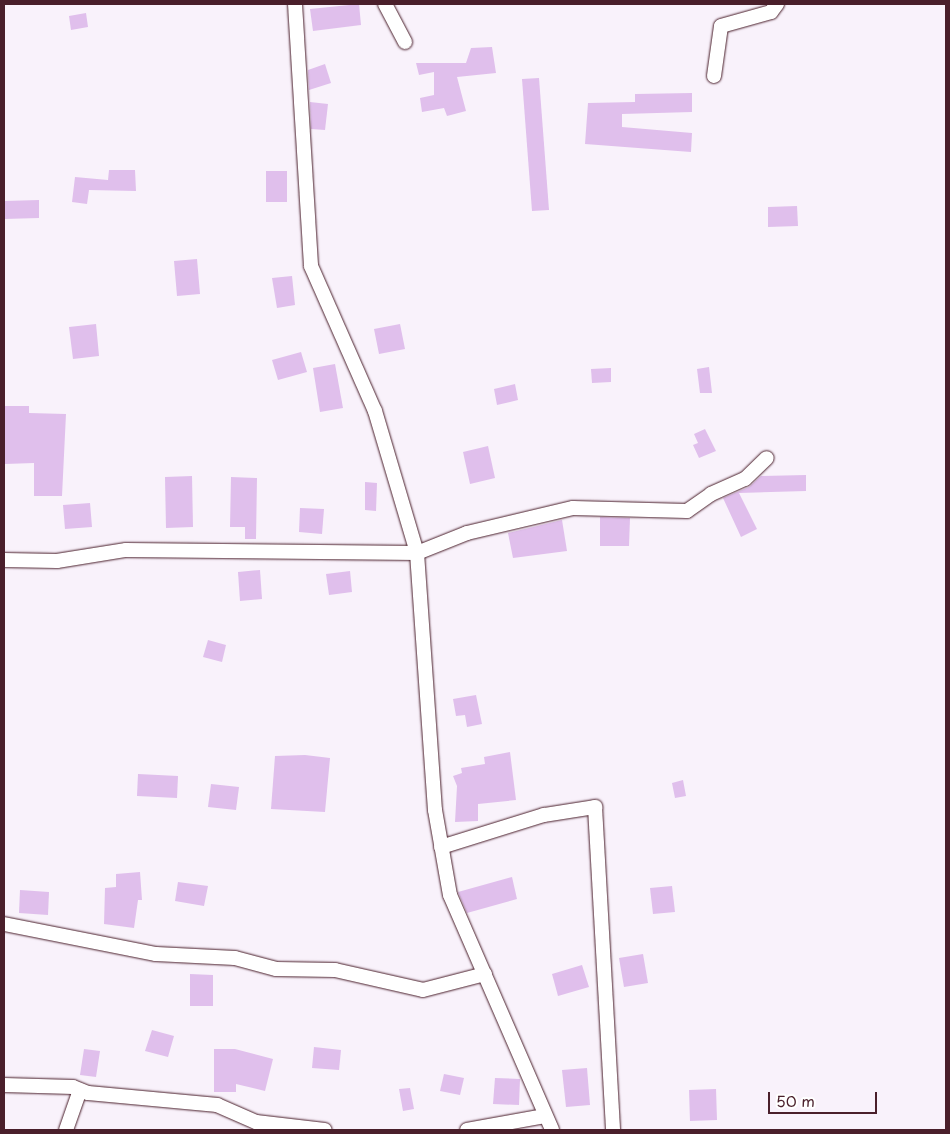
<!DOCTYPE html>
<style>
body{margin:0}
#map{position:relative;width:950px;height:1134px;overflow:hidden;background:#f9f2fb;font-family:"Playpen Sans",sans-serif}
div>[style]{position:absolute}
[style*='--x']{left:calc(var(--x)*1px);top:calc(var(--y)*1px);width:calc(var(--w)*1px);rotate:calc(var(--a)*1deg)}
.building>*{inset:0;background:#e0bfec}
.roads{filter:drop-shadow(0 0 1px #4a1f2b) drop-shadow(0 0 1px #4a1f2b)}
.minor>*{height:14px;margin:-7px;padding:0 7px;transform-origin:7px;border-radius:7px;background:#fff}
span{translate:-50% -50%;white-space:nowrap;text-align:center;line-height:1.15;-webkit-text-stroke:4px #fff;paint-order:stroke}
.frame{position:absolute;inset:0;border:5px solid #4a1f2b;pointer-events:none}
.scale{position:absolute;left:768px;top:1092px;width:109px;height:22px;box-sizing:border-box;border:2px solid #4a1f2b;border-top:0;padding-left:6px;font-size:15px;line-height:18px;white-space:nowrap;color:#4a1f2b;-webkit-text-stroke:4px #fff;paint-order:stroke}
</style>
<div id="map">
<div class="building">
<div style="clip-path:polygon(359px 4px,361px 25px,313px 31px,310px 9px)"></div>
<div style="clip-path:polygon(86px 13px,88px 27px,71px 30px,69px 16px)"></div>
<div style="clip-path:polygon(492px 47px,496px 73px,457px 77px,466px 111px,447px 116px,444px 108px,422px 112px,420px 98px,434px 95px,434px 72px,419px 75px,416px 63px,466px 63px,471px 48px)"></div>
<div style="clip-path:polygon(325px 64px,331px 83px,309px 90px,308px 70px)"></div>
<div style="clip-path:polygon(539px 78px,549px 210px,532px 211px,522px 79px)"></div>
<div style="clip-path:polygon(692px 93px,692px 112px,622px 114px,622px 127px,692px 133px,691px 152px,585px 144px,588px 103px,635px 102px,635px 94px)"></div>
<div style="clip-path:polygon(310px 102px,328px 104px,325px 130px,311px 129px)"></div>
<div style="clip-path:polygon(109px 170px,135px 170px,136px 191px,89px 190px,87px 204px,72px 202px,75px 177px,108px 180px)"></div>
<div style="clip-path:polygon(266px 171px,287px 171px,287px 202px,266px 202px)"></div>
<div style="clip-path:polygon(39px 200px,39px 218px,4px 219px,4px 201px)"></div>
<div style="clip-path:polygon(797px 206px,798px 226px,768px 227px,768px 207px)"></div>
<div style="clip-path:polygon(197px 259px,200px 294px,177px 296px,174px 261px)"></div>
<div style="clip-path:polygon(292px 276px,295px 305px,277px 308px,272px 278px)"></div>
<div style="clip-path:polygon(96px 324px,99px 356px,73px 359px,69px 327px)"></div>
<div style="clip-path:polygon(400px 324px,405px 349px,379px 354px,374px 329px)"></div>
<div style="clip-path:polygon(301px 352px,307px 372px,278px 380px,272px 360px)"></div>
<div style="clip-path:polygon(335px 364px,343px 408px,320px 412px,313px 368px)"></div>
<div style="clip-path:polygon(709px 367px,712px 393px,700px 393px,697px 369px)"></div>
<div style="clip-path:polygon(611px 368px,611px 382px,592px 383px,591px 369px)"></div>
<div style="clip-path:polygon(515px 384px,518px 400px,497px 405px,494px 389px)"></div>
<div style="clip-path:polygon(5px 406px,29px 406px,29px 413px,66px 414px,62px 496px,34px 496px,34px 463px,5px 464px)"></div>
<div style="clip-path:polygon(705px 429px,716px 451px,699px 458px,693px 445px,698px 443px,694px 434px)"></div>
<div style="clip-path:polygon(488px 446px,495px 478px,470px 484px,463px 452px)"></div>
<div style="clip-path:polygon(806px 475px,806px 491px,739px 493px,757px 529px,741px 537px,723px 498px,749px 487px,761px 476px)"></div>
<div style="clip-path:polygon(192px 476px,193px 527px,166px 528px,165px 477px)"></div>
<div style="clip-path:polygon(231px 477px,257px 478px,256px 539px,245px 539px,245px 527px,230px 527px)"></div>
<div style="clip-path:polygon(365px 482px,377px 483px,376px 511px,365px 510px)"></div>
<div style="clip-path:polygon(90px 503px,92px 527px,65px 529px,63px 505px)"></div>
<div style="clip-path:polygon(300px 508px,324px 509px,322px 534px,299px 532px)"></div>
<div style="clip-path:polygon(600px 517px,630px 518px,629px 546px,600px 546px)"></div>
<div style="clip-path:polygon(562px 520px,567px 551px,513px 558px,508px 533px)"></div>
<div style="clip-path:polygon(260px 570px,262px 599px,240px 601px,238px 572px)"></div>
<div style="clip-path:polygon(350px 571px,352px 592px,329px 595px,326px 574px)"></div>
<div style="clip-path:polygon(208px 640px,226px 645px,222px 662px,203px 657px)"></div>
<div style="clip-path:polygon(476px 695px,482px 724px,467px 727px,465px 715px,456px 716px,453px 699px)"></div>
<div style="clip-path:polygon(510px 752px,516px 800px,478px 804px,478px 821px,455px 822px,457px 786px,453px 776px,462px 773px,461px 768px,485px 764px,484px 757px)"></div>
<div style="clip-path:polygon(305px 755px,330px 758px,325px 812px,271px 809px,275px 756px)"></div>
<div style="clip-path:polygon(138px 774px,178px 776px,177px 798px,137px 796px)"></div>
<div style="clip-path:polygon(683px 780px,686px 796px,675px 798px,672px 783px)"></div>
<div style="clip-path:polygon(211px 784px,239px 787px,236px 810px,208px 807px)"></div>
<div style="clip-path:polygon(140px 872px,142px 900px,138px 900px,134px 928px,104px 924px,105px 888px,116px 887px,116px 874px)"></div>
<div style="clip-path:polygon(512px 877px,517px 899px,467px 913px,458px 892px)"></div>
<div style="clip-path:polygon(178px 882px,208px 886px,204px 906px,175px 901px)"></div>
<div style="clip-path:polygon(672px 886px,675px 912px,653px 914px,650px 888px)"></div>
<div style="clip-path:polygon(20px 890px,49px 892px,48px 915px,19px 913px)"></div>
<div style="clip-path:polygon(643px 954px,648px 983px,624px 987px,619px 958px)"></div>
<div style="clip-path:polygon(582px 965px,589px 987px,558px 996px,552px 974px)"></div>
<div style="clip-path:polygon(190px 974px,213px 975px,213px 1006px,190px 1006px)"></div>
<div style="clip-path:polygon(152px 1030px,174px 1036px,168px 1057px,145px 1051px)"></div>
<div style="clip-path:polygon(314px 1047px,341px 1050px,339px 1070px,312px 1068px)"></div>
<div style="clip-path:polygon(84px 1049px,100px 1051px,96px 1077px,80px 1075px)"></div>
<div style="clip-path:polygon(214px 1049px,235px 1049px,273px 1059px,265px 1091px,236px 1084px,236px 1092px,214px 1092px)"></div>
<div style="clip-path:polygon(587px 1068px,590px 1105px,566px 1107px,562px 1070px)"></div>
<div style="clip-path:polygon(444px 1074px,464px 1078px,460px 1095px,440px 1091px)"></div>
<div style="clip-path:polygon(495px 1078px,520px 1079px,519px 1105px,493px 1104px)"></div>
<div style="clip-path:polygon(410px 1088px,414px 1109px,403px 1111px,399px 1089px)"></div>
<div style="clip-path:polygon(716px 1089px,717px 1120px,690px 1121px,689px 1090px)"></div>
</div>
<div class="roads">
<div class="minor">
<div style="--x:295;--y:4;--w:262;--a:86.5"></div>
<div style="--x:311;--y:266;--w:158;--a:66.2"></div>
<div style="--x:375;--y:411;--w:148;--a:73.5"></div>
<div style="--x:417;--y:553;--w:258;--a:86"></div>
<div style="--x:435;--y:810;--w:86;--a:80"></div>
<div style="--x:450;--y:895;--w:256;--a:66.5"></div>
<div style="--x:385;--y:4;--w:43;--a:62.2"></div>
<div style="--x:714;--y:76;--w:50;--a:-82"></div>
<div style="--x:721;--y:26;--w:52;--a:-15.6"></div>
<div style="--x:771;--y:12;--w:10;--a:-53"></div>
<div style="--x:4;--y:560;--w:53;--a:1.1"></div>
<div style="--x:57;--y:561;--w:70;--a:-9.1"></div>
<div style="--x:126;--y:550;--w:291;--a:0.6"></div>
<div style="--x:417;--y:553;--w:54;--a:-21.8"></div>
<div style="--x:467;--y:533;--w:109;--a:-13.3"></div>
<div style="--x:573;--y:508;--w:114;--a:1.5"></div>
<div style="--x:687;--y:511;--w:29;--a:-35"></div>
<div style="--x:711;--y:494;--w:37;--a:-24"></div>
<div style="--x:745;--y:479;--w:30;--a:-44"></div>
<div style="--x:441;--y:847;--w:108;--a:-17.3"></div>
<div style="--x:544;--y:815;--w:52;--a:-8.9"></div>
<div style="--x:595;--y:807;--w:324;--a:86.8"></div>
<div style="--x:4;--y:924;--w:155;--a:11.2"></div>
<div style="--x:156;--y:954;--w:79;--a:2.9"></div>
<div style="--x:235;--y:958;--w:42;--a:15"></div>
<div style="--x:276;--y:969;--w:59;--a:1"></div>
<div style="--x:335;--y:970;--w:90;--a:12.8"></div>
<div style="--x:423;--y:990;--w:64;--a:-14.5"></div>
<div style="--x:4;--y:1085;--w:69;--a:1.7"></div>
<div style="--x:73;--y:1087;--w:16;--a:22"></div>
<div style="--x:88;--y:1093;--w:130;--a:5.3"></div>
<div style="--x:217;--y:1105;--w:43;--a:23.6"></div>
<div style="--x:256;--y:1122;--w:69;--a:6.6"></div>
<div style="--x:66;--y:1130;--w:42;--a:-70.7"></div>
<div style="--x:467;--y:1130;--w:79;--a:-10.2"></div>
</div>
</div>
<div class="frame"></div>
<div class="scale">50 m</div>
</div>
